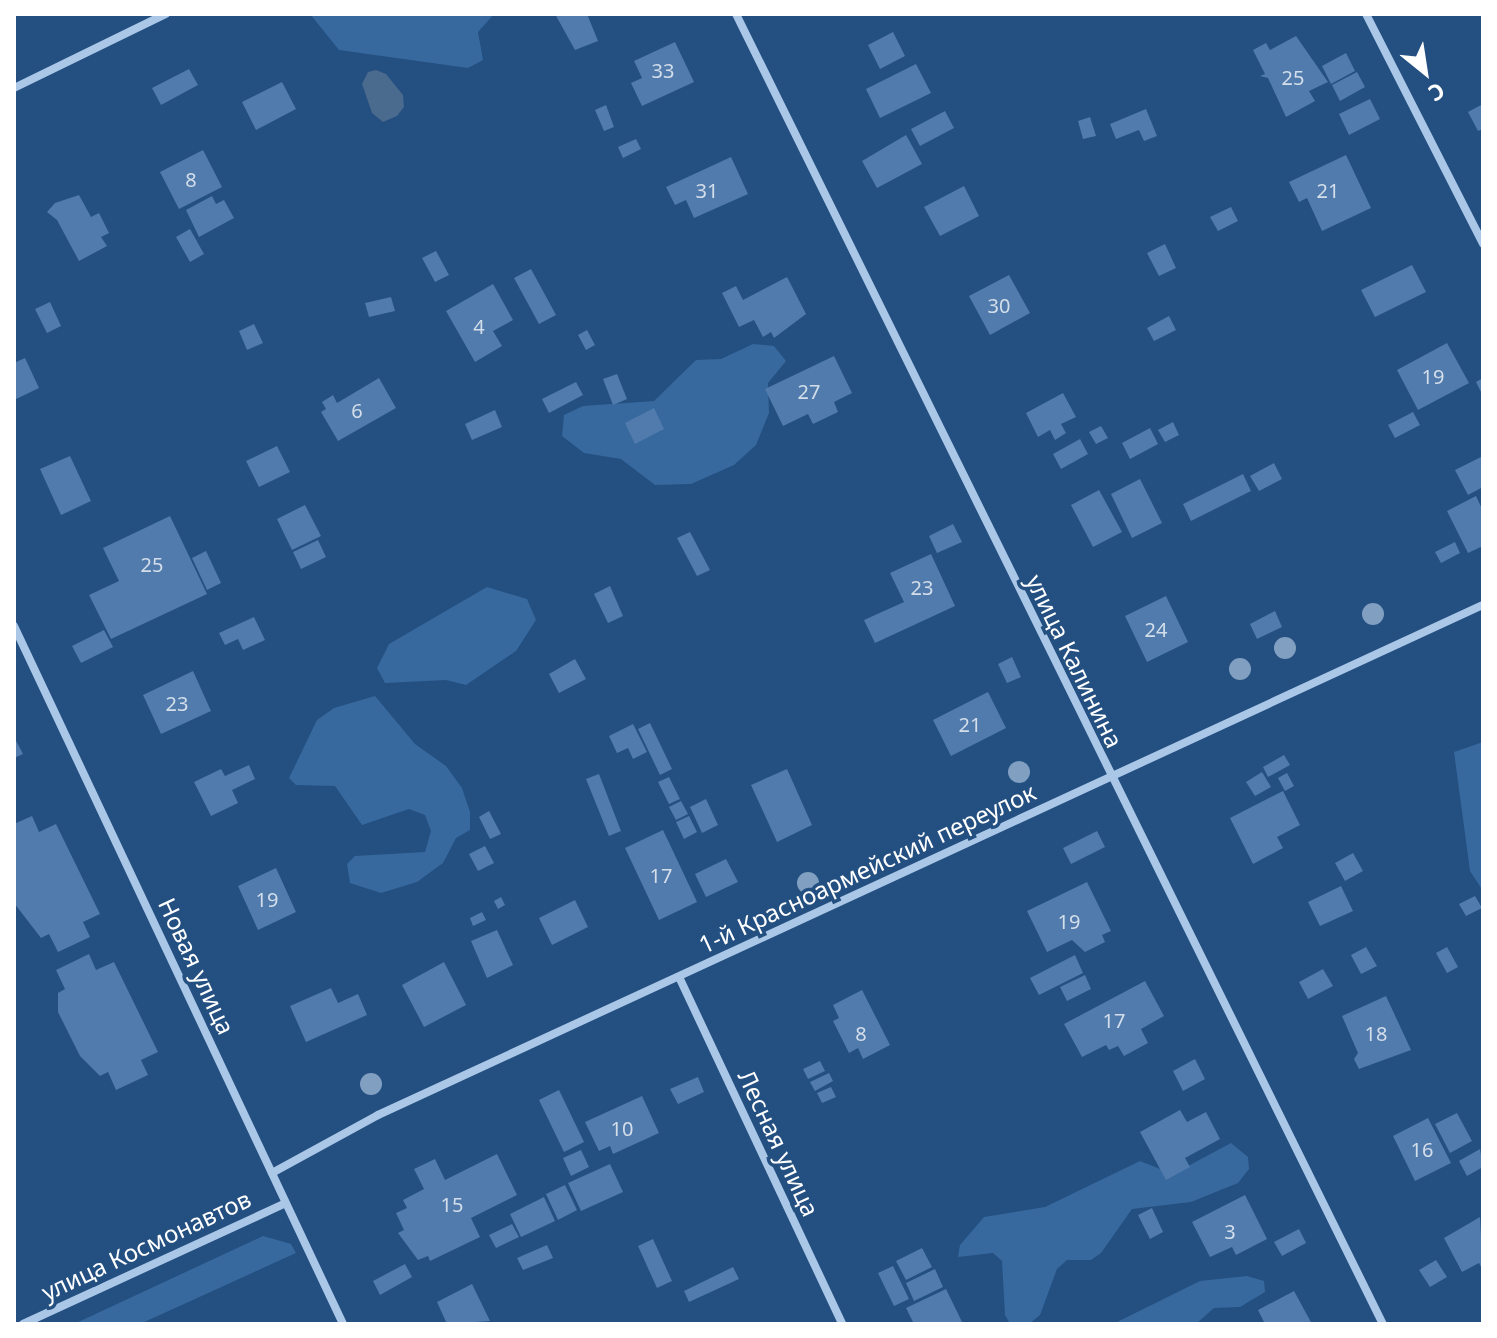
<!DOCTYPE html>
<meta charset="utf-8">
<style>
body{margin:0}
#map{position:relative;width:1497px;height:1338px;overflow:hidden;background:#234f81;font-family:"Noto Sans",sans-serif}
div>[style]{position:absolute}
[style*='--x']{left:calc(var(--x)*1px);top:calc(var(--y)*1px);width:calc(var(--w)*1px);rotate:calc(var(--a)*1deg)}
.green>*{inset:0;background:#37699f}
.water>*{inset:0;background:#4a6a8e}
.building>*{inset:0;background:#507bac}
.street>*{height:8px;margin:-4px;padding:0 4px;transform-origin:4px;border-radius:4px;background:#aac7e7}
.trees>*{width:22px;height:22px;margin:-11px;border-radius:50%;background:#819fc1}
span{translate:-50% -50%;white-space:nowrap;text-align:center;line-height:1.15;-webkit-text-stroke:7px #234f81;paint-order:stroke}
.number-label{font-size:20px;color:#d3deea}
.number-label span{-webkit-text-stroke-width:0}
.street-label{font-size:24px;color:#fff}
.frame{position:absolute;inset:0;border:16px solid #fff;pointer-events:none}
.north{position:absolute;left:1385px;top:32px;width:80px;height:80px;-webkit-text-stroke:6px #234f81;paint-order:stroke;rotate:150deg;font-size:22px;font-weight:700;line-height:32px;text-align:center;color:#fff}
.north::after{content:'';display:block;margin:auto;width:28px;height:36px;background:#fff;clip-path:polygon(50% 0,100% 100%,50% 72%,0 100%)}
</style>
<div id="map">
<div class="green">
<div style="clip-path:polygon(310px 14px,494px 14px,478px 32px,483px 60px,468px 68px,339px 50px)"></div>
<div style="clip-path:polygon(753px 344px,774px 346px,786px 361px,768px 383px,769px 413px,756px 445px,734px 465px,691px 484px,655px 485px,621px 459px,584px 453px,562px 436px,564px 415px,583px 406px,654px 401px,696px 360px,721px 359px)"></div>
<div style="clip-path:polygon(487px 587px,527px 599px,536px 620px,516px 651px,466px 685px,446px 680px,385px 683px,377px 668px,389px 644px)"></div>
<div style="clip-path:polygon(375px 696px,415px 744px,446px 766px,462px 788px,470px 812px,470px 830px,456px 838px,443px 863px,417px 882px,381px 893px,350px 883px,347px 864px,355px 856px,425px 852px,431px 831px,425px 815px,409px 809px,362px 825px,335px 786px,296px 785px,289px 778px,317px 720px,334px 708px)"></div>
<div style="clip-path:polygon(1483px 742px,1483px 891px,1470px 871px,1454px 752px)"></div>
<div style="clip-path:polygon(1231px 1143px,1248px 1157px,1249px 1169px,1238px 1183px,1191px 1202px,1132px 1209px,1101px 1253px,1091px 1260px,1067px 1260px,1057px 1269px,1040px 1315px,1029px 1324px,1010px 1324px,1005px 1315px,1002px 1261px,993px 1253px,958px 1257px,960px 1245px,984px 1217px,1045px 1207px,1140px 1161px,1173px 1174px)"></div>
<div style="clip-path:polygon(263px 1236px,291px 1244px,296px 1253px,140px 1324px,74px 1324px)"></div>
<div style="clip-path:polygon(1247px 1276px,1264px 1281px,1265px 1292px,1240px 1307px,1214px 1308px,1196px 1324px,1113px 1324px,1200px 1281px)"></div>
</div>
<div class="water">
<div style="clip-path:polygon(376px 70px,386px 74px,403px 95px,404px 107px,397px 116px,383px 122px,372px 113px,362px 84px,368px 72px)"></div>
</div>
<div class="building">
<div style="clip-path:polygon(555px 14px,587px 14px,598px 41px,575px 50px)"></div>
<div style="clip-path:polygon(893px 32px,905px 56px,880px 69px,868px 45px)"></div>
<div style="clip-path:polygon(1296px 36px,1328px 82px,1309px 91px,1315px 101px,1286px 117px,1268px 78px,1260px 76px,1265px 74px,1253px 50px,1266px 43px,1270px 50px)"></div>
<div style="clip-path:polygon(675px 42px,694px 82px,642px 106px,631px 83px,642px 78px,634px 61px)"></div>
<div style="clip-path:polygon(1346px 53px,1355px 71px,1331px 84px,1322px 66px)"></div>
<div style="clip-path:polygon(916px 64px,931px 93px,880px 118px,866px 89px)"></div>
<div style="clip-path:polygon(189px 69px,198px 85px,161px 105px,152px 88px)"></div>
<div style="clip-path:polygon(1357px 72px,1365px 87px,1340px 101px,1332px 85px)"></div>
<div style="clip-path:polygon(282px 82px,296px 109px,256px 130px,242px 102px)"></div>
<div style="clip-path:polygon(1370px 99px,1380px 119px,1349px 135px,1339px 114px)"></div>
<div style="clip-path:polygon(1483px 104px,1483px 129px,1478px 131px,1468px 112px)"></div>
<div style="clip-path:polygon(606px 105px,614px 127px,604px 131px,595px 110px)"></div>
<div style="clip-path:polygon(1146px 109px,1157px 136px,1144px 141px,1139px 130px,1116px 139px,1110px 124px)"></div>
<div style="clip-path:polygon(945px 111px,954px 128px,920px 146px,911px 129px)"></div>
<div style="clip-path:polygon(1090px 117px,1096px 136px,1083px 139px,1078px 121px)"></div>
<div style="clip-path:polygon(906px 135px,922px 164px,877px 188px,862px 161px)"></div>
<div style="clip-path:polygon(636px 139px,641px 149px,623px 158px,618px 147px)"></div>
<div style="clip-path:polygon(203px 150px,222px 187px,179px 209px,160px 172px)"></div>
<div style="clip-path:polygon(1346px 155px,1371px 208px,1322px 231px,1307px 198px,1299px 202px,1289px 182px)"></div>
<div style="clip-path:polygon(731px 157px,748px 194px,694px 218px,686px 200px,675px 205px,666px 187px)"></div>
<div style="clip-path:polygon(964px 186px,979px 216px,940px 236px,924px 207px)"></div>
<div style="clip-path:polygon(79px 195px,91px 217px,99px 213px,109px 233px,101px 237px,107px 246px,79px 261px,57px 220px,47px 212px,55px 203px)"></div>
<div style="clip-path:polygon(212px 196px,216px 204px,224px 200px,234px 218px,199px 237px,186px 210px)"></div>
<div style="clip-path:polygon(1231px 207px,1238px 221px,1218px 231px,1210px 217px)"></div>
<div style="clip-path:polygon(190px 229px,204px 254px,190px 262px,176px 237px)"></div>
<div style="clip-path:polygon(1165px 244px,1176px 268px,1159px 276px,1147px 253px)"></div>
<div style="clip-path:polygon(436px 251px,449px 275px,435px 282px,422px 258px)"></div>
<div style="clip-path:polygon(1412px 265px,1426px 292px,1375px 317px,1361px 290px)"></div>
<div style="clip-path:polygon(531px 269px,556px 315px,539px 324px,514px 278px)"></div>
<div style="clip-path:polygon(1009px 275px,1030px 313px,990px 335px,969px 296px)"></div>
<div style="clip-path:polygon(787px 277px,806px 314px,774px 338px,771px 332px,763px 337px,754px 320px,739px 327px,722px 293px,736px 286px,743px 300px)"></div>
<div style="clip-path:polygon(493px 284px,513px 320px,493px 331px,502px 346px,475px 362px,446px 311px)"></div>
<div style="clip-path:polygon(391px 297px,395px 311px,369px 317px,365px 303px)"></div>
<div style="clip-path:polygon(50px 302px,61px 326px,47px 333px,35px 309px)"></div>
<div style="clip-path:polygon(1169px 316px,1176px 330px,1154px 341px,1147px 328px)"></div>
<div style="clip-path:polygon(254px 324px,263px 343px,247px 350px,239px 331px)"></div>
<div style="clip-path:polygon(587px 330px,595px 345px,586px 350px,578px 335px)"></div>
<div style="clip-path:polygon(1447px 343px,1469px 383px,1418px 410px,1397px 370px)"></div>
<div style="clip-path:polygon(834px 356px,852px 393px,834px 402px,838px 412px,813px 424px,808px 414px,783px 426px,765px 389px)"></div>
<div style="clip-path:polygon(25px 358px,39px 388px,14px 400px,14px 363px)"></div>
<div style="clip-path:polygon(617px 374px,627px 399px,613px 405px,603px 379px)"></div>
<div style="clip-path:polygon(379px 378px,396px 408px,338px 441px,321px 412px,326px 409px,322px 402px,333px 395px,337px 403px)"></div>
<div style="clip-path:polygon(1483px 378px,1483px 396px,1476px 382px)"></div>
<div style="clip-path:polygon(576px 382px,583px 395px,549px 413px,542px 399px)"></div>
<div style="clip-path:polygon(1063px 393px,1076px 417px,1061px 424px,1066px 433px,1055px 440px,1050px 430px,1038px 437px,1026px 413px)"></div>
<div style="clip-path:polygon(654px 408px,664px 429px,635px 444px,625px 423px)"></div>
<div style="clip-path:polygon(495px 410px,502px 427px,472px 440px,465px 424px)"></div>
<div style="clip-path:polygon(1413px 412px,1420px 425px,1395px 438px,1388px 425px)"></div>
<div style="clip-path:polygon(1173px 422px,1179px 435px,1165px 442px,1158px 430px)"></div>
<div style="clip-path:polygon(1101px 426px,1108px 438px,1096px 444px,1089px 432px)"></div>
<div style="clip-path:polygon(1150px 428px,1158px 444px,1130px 459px,1122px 443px)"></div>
<div style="clip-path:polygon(1080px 439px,1088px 454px,1061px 469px,1053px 454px)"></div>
<div style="clip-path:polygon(277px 446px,290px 472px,259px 487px,246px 461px)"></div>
<div style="clip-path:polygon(70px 456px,91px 501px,61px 515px,40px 469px)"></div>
<div style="clip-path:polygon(1483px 456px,1483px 487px,1468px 495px,1455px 470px)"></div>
<div style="clip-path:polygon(1274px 463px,1282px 479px,1259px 491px,1250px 476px)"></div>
<div style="clip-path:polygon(1243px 474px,1251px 491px,1191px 521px,1183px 504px)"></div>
<div style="clip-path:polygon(1140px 479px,1162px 523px,1132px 538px,1111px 494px)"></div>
<div style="clip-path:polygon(1099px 490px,1122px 532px,1093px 547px,1071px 505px)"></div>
<div style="clip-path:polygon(1476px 496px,1483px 511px,1483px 546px,1468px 553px,1447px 511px)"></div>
<div style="clip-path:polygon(305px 505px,321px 536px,292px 550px,277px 519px)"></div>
<div style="clip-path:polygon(170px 516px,207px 594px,111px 639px,89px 595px,119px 581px,103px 548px)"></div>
<div style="clip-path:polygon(953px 524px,962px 542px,937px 553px,929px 536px)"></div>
<div style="clip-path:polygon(690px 532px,710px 570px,697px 576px,677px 538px)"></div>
<div style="clip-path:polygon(318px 540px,326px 557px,301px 569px,293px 552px)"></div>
<div style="clip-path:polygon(1455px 542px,1460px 553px,1441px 563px,1435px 552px)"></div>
<div style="clip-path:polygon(206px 551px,221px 583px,207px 590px,192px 558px)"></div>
<div style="clip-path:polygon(931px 554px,955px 606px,875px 643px,864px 620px,904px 602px,890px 573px)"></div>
<div style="clip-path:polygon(610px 586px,623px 616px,608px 623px,594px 594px)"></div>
<div style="clip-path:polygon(1166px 596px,1188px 642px,1147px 662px,1125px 616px)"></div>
<div style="clip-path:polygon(1275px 611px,1282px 627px,1257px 639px,1250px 624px)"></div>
<div style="clip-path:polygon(254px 617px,265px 640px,243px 650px,238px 639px,225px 645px,219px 633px)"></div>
<div style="clip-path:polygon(104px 630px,113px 647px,81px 663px,72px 646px)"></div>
<div style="clip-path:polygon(1012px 657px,1021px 677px,1007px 683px,998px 664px)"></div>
<div style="clip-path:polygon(575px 659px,586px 679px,559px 693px,549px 674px)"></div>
<div style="clip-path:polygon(193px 671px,211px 711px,161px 734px,143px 695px)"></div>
<div style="clip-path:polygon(988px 692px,1006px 728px,951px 756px,933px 720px)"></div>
<div style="clip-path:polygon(650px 723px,672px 769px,660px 775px,638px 729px)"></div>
<div style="clip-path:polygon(633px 724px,647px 752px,633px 759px,628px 748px,617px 753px,609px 736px)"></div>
<div style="clip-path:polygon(14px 737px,23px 754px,14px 758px)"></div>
<div style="clip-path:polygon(1284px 755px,1290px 765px,1268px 777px,1263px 767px)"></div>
<div style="clip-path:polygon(249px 765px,255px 779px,232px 790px,238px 803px,211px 816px,194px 782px,221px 769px,225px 776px)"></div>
<div style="clip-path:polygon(787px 769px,812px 825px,777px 842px,751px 785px)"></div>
<div style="clip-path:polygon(1262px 772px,1271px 787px,1255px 796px,1246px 782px)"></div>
<div style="clip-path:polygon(1287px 773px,1294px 786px,1285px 791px,1278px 778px)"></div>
<div style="clip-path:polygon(599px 774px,621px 831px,609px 836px,586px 779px)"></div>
<div style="clip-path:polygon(669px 777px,680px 799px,669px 804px,658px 782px)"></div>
<div style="clip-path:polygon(1283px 791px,1300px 825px,1277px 837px,1283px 848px,1253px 864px,1230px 818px)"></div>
<div style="clip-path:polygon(706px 799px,718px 825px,702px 833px,690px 807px)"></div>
<div style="clip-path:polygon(681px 801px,688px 814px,676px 820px,669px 807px)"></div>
<div style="clip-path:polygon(489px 811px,501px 834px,490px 839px,479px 817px)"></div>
<div style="clip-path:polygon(32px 816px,39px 832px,56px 824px,100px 914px,83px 922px,90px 937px,58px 952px,49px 934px,41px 938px,14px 903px,14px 824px)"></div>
<div style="clip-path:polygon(689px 816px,697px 832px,684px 839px,676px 822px)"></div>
<div style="clip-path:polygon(663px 830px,697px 902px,659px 920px,625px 848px)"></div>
<div style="clip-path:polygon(1097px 831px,1105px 847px,1071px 864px,1063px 848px)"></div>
<div style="clip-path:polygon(485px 846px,494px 863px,478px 871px,469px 854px)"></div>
<div style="clip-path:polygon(1353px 853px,1363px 871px,1345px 881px,1335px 863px)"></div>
<div style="clip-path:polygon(726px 859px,738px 882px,706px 897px,695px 874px)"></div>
<div style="clip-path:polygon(276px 868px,296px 912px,258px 930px,238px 886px)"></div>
<div style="clip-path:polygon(1087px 882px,1111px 931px,1102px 935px,1105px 942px,1085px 952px,1072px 940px,1047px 952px,1027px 911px)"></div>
<div style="clip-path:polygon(1341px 886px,1353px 911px,1320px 926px,1308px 902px)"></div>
<div style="clip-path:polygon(1475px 896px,1482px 908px,1466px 916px,1459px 904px)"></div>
<div style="clip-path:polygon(501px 897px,505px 905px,498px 909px,494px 901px)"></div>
<div style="clip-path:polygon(575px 900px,588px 927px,552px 945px,539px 918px)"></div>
<div style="clip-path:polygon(482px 912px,486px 920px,473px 926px,470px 918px)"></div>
<div style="clip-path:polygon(497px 930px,513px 965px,487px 978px,471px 941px)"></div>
<div style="clip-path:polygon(1366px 947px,1377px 966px,1361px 974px,1351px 955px)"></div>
<div style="clip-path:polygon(1447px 947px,1458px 967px,1447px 973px,1436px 953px)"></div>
<div style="clip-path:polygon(89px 954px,96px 970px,114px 962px,158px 1052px,141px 1060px,148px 1075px,116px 1090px,108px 1072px,100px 1076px,80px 1056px,58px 1012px,58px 993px,65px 989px,56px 970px)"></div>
<div style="clip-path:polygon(1075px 955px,1083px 973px,1039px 995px,1030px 978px)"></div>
<div style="clip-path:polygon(444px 962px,466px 1005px,424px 1027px,402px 985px)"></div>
<div style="clip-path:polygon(1323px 969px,1333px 986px,1308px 999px,1299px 982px)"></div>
<div style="clip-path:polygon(1085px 975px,1091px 989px,1067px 1001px,1060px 987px)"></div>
<div style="clip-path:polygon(1145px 981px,1164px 1016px,1141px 1029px,1148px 1043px,1124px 1056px,1118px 1046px,1109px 1050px,1106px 1045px,1082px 1057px,1064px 1024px)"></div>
<div style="clip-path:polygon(331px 988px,338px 1003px,358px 994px,367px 1015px,306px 1042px,290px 1006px)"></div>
<div style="clip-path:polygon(862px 990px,890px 1045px,863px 1059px,858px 1048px,849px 1053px,833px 1021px,839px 1018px,833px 1005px)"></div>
<div style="clip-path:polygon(1386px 996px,1411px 1050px,1359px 1069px,1354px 1059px,1358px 1053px,1342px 1016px)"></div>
<div style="clip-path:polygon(1195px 1059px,1205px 1079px,1183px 1091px,1173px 1071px)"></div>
<div style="clip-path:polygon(820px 1061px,825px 1071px,808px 1079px,803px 1069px)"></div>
<div style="clip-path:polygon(829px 1073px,833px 1081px,815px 1091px,810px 1082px)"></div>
<div style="clip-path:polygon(698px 1077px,704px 1092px,678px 1104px,670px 1089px)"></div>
<div style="clip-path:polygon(831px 1087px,836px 1097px,822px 1103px,817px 1093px)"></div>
<div style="clip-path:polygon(559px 1090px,584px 1142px,564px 1152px,539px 1100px)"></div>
<div style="clip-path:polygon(642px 1096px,659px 1133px,613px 1154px,610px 1146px,599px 1151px,585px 1122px)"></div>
<div style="clip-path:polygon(1180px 1110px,1187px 1122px,1206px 1112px,1220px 1139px,1185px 1158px,1190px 1167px,1166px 1180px,1140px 1132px)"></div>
<div style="clip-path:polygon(1457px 1113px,1472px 1141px,1450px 1153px,1435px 1124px)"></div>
<div style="clip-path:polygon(1428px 1118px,1451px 1163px,1415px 1181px,1393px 1136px)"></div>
<div style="clip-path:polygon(1480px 1149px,1483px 1167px,1467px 1176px,1459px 1161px)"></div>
<div style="clip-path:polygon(581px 1150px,589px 1167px,571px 1176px,563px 1158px)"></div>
<div style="clip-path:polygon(497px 1154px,517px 1195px,471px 1218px,480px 1237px,430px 1261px,428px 1256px,418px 1260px,398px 1233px,404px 1230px,396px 1213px,407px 1208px,403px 1200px,424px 1189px,414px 1169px,435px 1159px,445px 1180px)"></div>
<div style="clip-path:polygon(610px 1164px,623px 1192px,581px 1211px,568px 1183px)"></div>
<div style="clip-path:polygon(565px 1185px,577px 1210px,558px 1220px,546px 1194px)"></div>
<div style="clip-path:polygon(1245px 1195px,1267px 1239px,1236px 1255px,1232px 1247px,1210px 1257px,1192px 1222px)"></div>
<div style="clip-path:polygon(544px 1197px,555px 1221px,521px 1237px,510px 1214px)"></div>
<div style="clip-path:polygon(1152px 1208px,1163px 1232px,1150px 1239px,1138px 1215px)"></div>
<div style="clip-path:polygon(1480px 1217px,1483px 1271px,1479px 1263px,1462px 1272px,1444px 1238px)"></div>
<div style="clip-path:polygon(512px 1224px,519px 1237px,496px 1248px,489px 1235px)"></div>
<div style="clip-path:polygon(1299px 1229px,1306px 1243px,1282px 1256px,1274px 1242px)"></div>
<div style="clip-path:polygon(653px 1239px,672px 1281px,657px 1288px,638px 1246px)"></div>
<div style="clip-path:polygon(547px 1245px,553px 1258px,523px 1270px,517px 1258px)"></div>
<div style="clip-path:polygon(922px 1248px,932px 1267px,906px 1280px,896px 1261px)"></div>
<div style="clip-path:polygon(1436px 1260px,1447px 1277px,1430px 1287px,1419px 1270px)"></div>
<div style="clip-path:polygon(405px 1264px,412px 1277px,380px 1295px,373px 1281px)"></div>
<div style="clip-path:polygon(893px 1266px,909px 1299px,894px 1306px,878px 1273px)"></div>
<div style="clip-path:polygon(733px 1267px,739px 1279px,689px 1302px,684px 1291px)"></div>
<div style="clip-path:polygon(935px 1269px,943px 1287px,914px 1301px,906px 1283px)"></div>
<div style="clip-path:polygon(472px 1284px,490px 1321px,447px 1324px,437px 1302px)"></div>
<div style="clip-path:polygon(946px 1289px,963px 1324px,914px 1324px,906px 1308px)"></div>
<div style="clip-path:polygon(1294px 1291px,1312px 1324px,1265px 1324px,1258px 1310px)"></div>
</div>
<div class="street">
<div style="--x:736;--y:14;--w:1461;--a:63.72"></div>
<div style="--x:1366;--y:14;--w:258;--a:63"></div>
<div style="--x:14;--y:88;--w:169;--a:-26"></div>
<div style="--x:14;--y:626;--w:772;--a:64.76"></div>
<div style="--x:680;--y:979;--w:381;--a:64.8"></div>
<div style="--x:272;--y:1173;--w:121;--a:-28.7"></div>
<div style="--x:378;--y:1115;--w:1217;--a:-24.78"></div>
<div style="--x:23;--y:1324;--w:289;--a:-24.7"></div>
</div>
<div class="trees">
<div style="left:1373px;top:614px"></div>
<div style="left:1285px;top:648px"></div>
<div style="left:1240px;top:669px"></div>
<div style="left:1019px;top:772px"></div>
<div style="left:808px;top:883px"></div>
<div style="left:371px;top:1084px"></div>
</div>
<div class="number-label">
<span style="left:663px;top:70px">33</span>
<span style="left:1293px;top:77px">25</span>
<span style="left:191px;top:179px">8</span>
<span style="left:707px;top:190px">31</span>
<span style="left:1328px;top:190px">21</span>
<span style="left:999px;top:305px">30</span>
<span style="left:479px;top:326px">4</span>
<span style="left:1433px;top:376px">19</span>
<span style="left:809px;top:391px">27</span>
<span style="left:357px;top:410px">6</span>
<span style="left:152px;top:564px">25</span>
<span style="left:922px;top:587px">23</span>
<span style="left:1156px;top:629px">24</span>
<span style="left:177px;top:703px">23</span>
<span style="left:970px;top:724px">21</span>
<span style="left:661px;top:875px">17</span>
<span style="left:267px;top:899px">19</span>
<span style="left:1069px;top:921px">19</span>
<span style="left:1114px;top:1020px">17</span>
<span style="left:861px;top:1033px">8</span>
<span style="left:1376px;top:1033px">18</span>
<span style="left:622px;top:1128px">10</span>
<span style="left:1422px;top:1149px">16</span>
<span style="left:452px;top:1204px">15</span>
<span style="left:1230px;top:1231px">3</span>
</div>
<div class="street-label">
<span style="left:1075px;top:661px;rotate:64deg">улица Калинина</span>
<span style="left:867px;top:868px;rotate:-25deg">1-й Красноармейский переулок</span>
<span style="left:197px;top:966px;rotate:65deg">Новая улица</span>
<span style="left:779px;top:1143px;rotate:65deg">Лесная улица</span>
<span style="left:146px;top:1245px;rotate:-25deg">улица Космонавтов</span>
</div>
<div class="frame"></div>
<div class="north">С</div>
</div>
